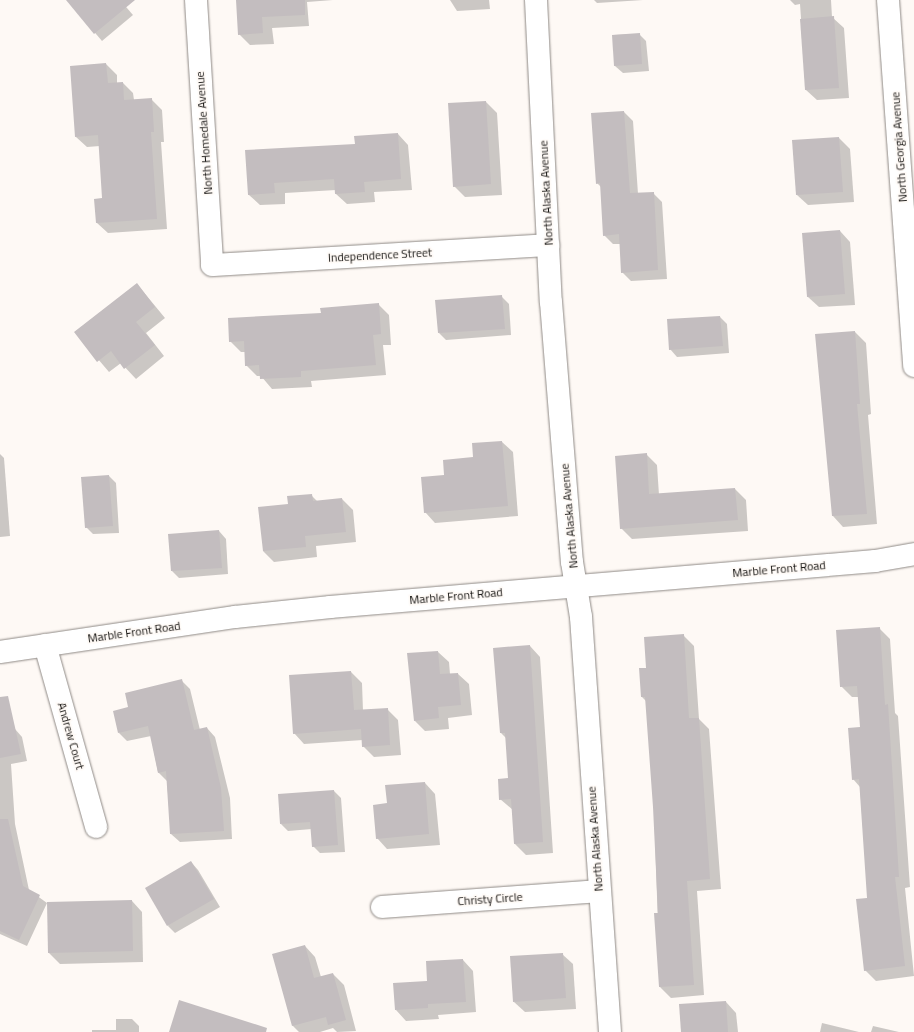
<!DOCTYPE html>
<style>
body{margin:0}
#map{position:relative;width:914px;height:1032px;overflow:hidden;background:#fef9f5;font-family:"Titillium Web",sans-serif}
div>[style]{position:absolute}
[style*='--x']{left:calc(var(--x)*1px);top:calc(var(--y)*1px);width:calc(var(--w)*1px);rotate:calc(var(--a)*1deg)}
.shadow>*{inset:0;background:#0003}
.building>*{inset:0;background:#c3bdbf}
.roads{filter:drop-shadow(0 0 1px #8f8a86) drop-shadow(0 0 1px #8f8a86)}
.street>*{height:22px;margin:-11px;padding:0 11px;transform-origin:11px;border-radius:11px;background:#fff}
.secondary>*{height:22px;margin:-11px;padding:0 11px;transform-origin:11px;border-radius:11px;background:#fff}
span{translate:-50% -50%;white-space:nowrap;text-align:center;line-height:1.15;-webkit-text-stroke:3px #fef9f5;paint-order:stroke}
.street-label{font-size:12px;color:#131210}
</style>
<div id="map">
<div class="shadow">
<div style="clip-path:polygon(67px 0,120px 0,133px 15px,102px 41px)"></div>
<div style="clip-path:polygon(237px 0,333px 0,307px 2px,309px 26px,272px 28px,274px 44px,250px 45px,239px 34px)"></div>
<div style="clip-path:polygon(450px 0,489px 0,490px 9px,457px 11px)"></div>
<div style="clip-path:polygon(594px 0,643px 0,597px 3px)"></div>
<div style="clip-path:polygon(790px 0,831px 0,832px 17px,844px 28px,849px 98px,817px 100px,806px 90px,800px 4px,795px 5px)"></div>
<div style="clip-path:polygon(639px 34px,646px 41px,649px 71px,623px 73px,615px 66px,613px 35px)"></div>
<div style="clip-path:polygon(106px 64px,117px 75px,117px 83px,123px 83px,133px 93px,134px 100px,151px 99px,162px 110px,164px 142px,161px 142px,167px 229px,108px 233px,97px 223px,103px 199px,100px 146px,87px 147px,76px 137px)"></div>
<div style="clip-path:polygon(486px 102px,497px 113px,502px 195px,465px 197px,454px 186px)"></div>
<div style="clip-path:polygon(624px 112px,633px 121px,638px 194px,653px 193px,662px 202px,667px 279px,631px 281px,622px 272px,620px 244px,613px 244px,604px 235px,601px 187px,597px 183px)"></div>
<div style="clip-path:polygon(398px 134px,408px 145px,412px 190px,374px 192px,375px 202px,347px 204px,336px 194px,336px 190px,285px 193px,285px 204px,260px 205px,249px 195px,246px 151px,356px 145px)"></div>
<div style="clip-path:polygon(839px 138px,850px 149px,854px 202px,808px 205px,797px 195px)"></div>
<div style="clip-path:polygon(840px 231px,850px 242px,855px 305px,819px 307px,808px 297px)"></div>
<div style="clip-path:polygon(137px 284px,165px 318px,146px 333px,164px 356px,136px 379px,121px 363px,109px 372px,75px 332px)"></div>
<div style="clip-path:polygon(502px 297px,509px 304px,511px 335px,446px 340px,439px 333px)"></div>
<div style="clip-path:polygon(378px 304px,389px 315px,391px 345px,383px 345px,386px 375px,311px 381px,312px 387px,272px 389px,261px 376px,257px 376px,246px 365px,245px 352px,241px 352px,230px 341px,322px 314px)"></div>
<div style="clip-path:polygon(720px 317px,727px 324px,729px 353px,677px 357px,670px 349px,668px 320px)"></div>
<div style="clip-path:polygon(855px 332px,866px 343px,871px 414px,868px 415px,877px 524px,843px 527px,833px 516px,816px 335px)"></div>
<div style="clip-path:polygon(502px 442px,513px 452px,518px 516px,435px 523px,425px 512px,445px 476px)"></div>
<div style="clip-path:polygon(0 454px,4px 458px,10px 536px,0 537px)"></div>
<div style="clip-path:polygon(646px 454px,657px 465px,659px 495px,735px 489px,746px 500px,748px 531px,632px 539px,621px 528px)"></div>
<div style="clip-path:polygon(109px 476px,116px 483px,119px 533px,93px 534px,86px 527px)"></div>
<div style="clip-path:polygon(311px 495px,318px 502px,342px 499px,353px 510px,356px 542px,316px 546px,317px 557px,274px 562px,263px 551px,289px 504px)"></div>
<div style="clip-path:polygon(219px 531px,226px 539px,228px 574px,179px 578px,172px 571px)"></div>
<div style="clip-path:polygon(879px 628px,890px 639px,895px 713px,898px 716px,910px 887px,905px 888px,914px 976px,876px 981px,865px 970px,868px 898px,860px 787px,853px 779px,861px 728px,859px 697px,852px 697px,841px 686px)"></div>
<div style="clip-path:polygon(683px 635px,694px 646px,699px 719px,709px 729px,721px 889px,697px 891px,704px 995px,671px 998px,660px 987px,654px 807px,647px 702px,642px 697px,647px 669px)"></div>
<div style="clip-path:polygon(530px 646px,540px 657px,553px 853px,526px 855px,515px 844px,513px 810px,500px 799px,510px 779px,507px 739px,501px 733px)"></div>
<div style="clip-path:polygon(438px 652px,449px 662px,450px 674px,458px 674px,469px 684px,472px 715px,448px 718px,449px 729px,425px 731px,415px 721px)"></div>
<div style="clip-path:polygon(351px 672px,362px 683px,363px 711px,387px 709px,398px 720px,401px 755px,374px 757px,363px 746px,363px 740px,304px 744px,294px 733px)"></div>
<div style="clip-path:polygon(181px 680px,190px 689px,200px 730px,207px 728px,215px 737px,230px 798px,232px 839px,180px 842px,171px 834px,167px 781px,158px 772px,151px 736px,127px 741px,119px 733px,129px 708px)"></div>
<div style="clip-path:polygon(15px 729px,22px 737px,27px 761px,11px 764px,15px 824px,29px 890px,47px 903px,27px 946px,0 934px,0 733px)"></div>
<div style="clip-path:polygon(425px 783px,435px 794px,440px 845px,387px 849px,377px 838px,388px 804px)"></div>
<div style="clip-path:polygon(334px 791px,341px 798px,345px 852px,320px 853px,313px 846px,312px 829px,288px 831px,281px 824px)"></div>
<div style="clip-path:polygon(191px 862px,198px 870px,220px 907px,175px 933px,168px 926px)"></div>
<div style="clip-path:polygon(132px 901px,142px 912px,143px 962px,60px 964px,49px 953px,48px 903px)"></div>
<div style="clip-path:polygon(305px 946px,315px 957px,321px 977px,333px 974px,344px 985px,356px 1031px,337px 1032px,333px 1028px,320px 1032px,299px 1032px,293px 1026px,273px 955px)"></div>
<div style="clip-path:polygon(562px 954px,573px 964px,576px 1009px,525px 1012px,514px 1002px)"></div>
<div style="clip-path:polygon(463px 960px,473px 971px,476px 1012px,438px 1015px,439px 1019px,406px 1021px,396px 1010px,428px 982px)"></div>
<div style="clip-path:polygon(726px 1002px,736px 1013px,738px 1032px,682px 1032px)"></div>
<div style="clip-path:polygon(116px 1019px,132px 1019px,139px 1026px,139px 1032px,158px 1032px,92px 1032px,92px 1030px,116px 1030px)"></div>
<div style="clip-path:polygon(822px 1023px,859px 1032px,820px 1032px)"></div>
<div style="clip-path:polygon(873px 1026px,899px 1032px,871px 1032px)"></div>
</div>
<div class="building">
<div style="clip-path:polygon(66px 0,135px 0,94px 34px)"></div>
<div style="clip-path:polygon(236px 0,305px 0,305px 15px,262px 17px,263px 33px,238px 35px)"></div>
<div style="clip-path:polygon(834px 16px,839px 88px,805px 90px,800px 19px)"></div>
<div style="clip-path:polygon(640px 33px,642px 64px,614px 66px,612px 35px)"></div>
<div style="clip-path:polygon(106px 63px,108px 83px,123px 82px,124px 100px,152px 98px,154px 132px,151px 132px,157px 219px,96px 223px,94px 199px,102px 198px,98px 135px,75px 137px,70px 66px)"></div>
<div style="clip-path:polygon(486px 101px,491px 184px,453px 187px,448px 103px)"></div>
<div style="clip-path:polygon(624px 111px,630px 193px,654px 192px,658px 270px,621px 273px,619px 234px,603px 236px,600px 183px,596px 184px,591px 113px)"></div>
<div style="clip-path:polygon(398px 133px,401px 179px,364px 182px,365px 192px,335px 194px,334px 179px,274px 183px,275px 193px,248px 195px,245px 150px,355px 144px,354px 136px)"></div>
<div style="clip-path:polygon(839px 137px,843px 192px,796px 195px,792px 140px)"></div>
<div style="clip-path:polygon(840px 230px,845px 294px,807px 297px,802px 233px)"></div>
<div style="clip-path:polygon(137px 283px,155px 307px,136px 322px,155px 345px,124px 369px,111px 351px,97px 362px,74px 332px)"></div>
<div style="clip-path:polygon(502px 295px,505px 329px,438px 333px,435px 300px)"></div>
<div style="clip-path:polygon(379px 303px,381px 334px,373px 335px,376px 365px,301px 371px,301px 377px,260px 379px,259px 365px,245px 366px,244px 341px,229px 342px,228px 318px,321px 313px,320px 308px)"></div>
<div style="clip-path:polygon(720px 316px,723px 346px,669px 350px,667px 319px)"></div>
<div style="clip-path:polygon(855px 331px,860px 404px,857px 404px,867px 514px,832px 516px,815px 334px)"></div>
<div style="clip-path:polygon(502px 441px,508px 506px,424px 513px,421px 477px,444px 475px,443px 460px,473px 457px,472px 443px)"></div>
<div style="clip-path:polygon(647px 453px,649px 494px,735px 488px,738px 520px,620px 529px,615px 456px)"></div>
<div style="clip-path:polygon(109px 475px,113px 526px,85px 528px,81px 477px)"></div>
<div style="clip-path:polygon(312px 494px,313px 501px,342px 498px,346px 532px,305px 536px,306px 547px,263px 551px,258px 507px,288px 504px,287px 496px)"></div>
<div style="clip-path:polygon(219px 530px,222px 568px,171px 571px,168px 534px)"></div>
<div style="clip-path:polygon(880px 627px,885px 705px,888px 704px,899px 877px,895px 877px,905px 966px,864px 971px,856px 899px,867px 898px,859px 779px,852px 780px,848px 728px,860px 727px,857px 686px,840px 687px,836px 630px)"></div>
<div style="clip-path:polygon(684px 634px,689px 718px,699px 718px,710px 879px,687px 881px,694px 985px,659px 987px,654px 913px,658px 913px,653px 807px,645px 697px,641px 697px,639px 668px,646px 668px,644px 637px)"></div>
<div style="clip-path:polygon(530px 645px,543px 842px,514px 844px,511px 799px,499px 800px,498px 779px,508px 778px,505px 733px,500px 733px,493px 648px)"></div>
<div style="clip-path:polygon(438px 651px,440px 674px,458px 673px,461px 705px,438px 707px,439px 718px,414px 721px,407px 653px)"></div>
<div style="clip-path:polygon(351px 671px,354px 710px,388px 708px,390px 745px,362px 747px,361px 729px,293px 734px,289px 675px)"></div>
<div style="clip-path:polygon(182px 679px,194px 730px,207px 727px,221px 788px,224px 831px,170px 834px,166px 771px,158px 773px,148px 726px,118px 733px,113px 711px,128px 707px,125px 693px)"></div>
<div style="clip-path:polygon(8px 696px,21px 754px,0 758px,0 697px)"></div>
<div style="clip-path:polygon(425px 782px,429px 834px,376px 839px,373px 805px,387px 803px,385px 785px)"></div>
<div style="clip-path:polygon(334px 790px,338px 845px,312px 847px,310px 822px,280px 824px,278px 794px)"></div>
<div style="clip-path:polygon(0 819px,8px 819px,23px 886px,40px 895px,19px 940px,0 931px)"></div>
<div style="clip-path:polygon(191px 861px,214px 899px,167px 926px,145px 888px)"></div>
<div style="clip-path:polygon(132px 900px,133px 951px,48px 953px,47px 902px)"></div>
<div style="clip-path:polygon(305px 945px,314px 978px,333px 973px,346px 1020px,328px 1025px,326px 1017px,292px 1026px,272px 954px)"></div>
<div style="clip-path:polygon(563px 953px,566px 998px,513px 1002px,510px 956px)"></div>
<div style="clip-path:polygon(463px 959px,466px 1002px,428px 1004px,428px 1008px,395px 1010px,393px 983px,427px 981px,426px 961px)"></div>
<div style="clip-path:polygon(179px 1000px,267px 1028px,266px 1032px,169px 1032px)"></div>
<div style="clip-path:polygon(726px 1001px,728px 1032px,681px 1032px,679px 1004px)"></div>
</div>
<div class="roads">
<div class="street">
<div style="--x:196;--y:0;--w:265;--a:86.5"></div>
<div style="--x:212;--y:265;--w:337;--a:-3.4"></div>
<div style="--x:536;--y:0;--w:302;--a:87.2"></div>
<div style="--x:551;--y:302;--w:261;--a:85.4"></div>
<div style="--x:572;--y:562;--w:56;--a:80.7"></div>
<div style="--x:581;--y:617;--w:416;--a:86"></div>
<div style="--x:888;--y:0;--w:367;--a:85.9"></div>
<div style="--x:45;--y:645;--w:189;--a:74.3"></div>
<div style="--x:382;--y:907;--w:218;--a:-4.2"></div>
</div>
<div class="secondary">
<div style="--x:0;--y:652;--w:238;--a:-8.5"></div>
<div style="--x:235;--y:617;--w:96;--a:-6"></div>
<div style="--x:330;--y:607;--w:547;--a:-4.82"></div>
<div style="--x:875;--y:561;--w:40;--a:-10"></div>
</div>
</div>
<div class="street-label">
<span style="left:204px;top:133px;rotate:-94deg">North Homedale Avenue</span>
<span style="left:899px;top:147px;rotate:-94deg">North Georgia Avenue</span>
<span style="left:546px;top:193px;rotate:-93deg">North Alaska Avenue</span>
<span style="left:380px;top:255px;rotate:-3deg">Independence Street</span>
<span style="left:569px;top:516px;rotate:-95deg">North Alaska Avenue</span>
<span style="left:779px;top:569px;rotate:-5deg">Marble Front Road</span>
<span style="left:456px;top:596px;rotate:-5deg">Marble Front Road</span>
<span style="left:134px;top:632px;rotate:-8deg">Marble Front Road</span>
<span style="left:71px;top:736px;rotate:74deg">Andrew Court</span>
<span style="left:595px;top:839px;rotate:-94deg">North Alaska Avenue</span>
<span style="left:490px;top:899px;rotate:-4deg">Christy Circle</span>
</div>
</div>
